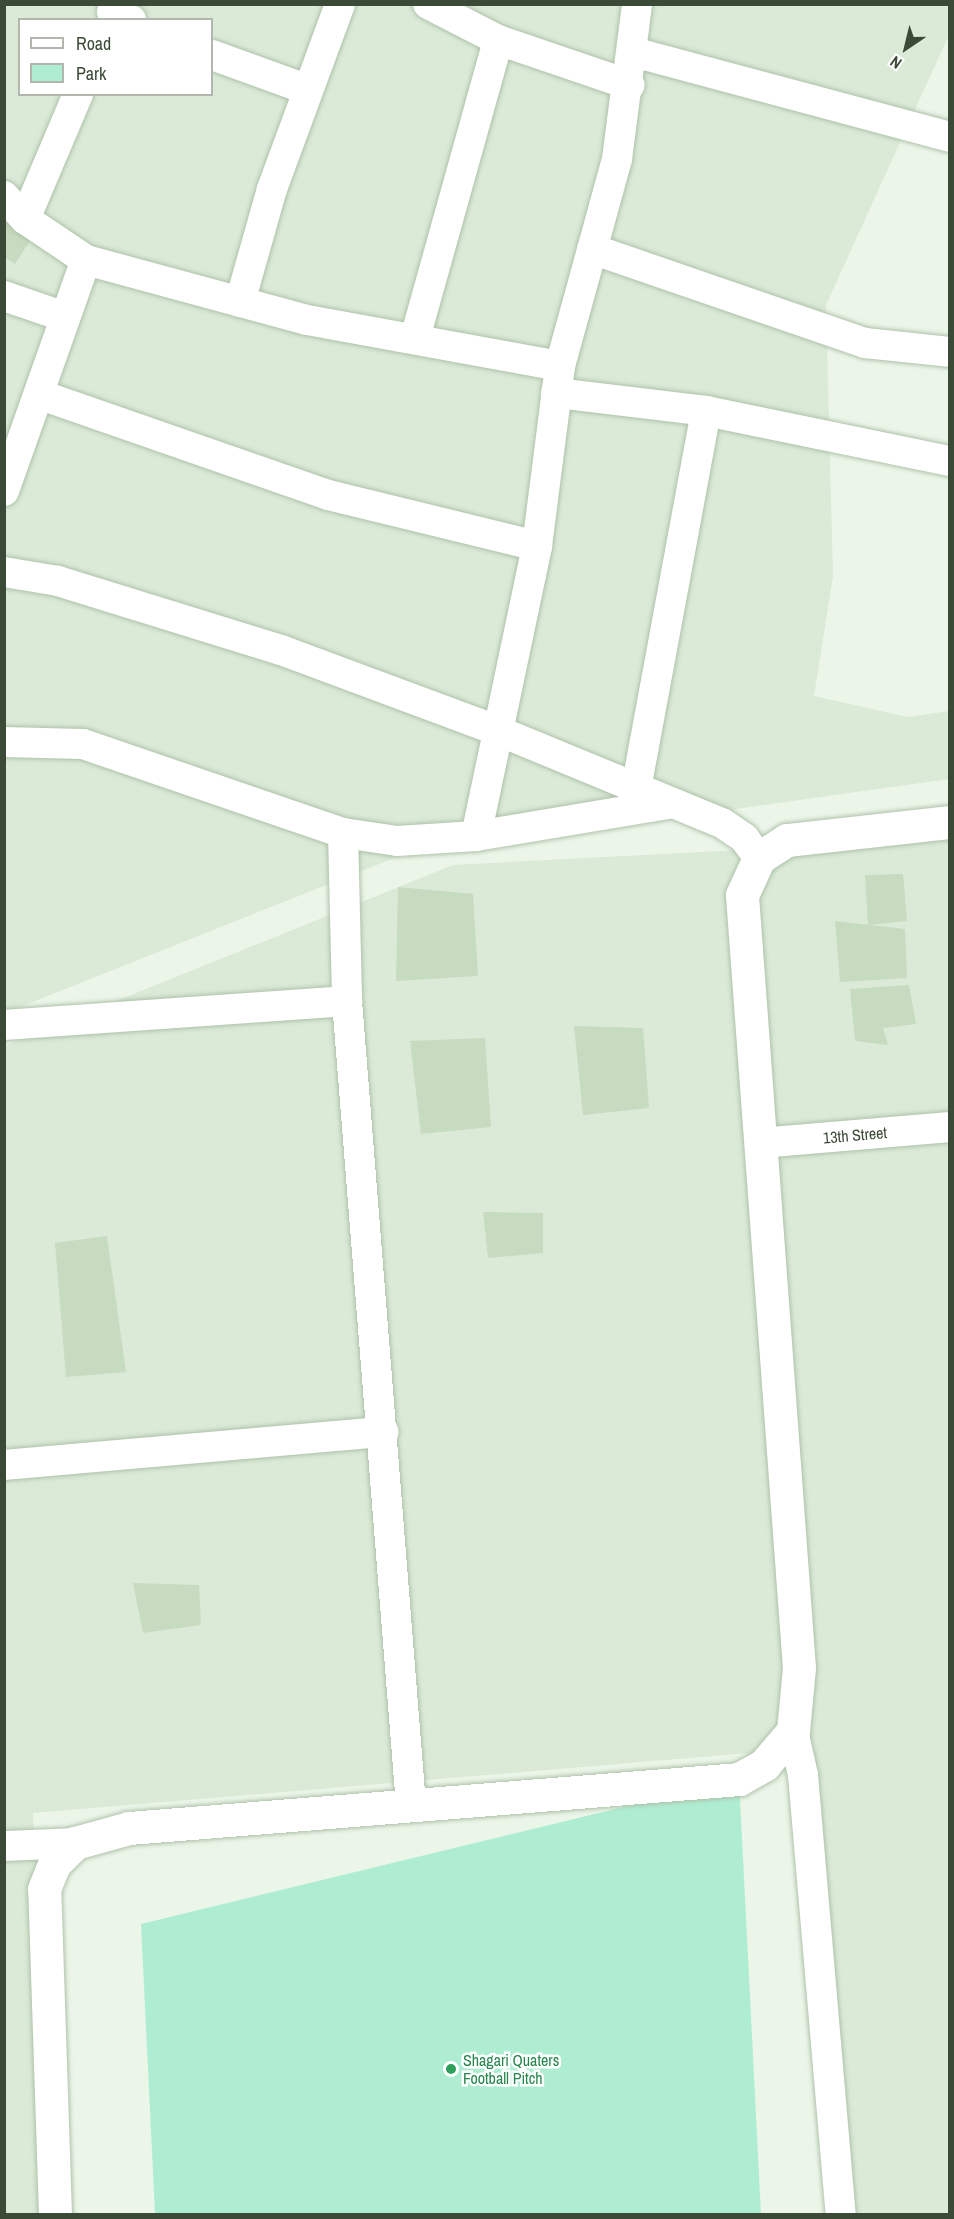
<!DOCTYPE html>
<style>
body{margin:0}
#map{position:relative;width:954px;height:2219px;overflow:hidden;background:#ebf6e9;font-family:"Archivo Narrow",sans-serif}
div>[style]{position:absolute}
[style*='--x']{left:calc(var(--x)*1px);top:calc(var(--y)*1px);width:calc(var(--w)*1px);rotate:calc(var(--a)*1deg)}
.residential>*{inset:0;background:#daead7}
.green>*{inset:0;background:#afedd3}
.building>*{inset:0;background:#c7dbc0}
.roads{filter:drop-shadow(0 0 2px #afc2aa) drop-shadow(0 0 2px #afc2aa)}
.minor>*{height:30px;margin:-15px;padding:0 15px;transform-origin:15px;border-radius:15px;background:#fff}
.tertiary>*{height:33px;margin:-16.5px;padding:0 16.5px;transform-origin:16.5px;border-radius:16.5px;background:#fff}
.dots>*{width:16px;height:16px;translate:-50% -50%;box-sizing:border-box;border:3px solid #fff;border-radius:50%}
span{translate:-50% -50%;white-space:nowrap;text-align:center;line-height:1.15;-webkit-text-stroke:5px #fff;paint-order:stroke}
.street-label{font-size:16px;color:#3b4a36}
.leisure-label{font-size:16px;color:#27864d}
.left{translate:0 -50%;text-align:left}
.frame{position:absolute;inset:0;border:6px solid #3b4a36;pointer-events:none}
.legend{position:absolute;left:18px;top:18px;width:195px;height:78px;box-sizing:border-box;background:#fff;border:2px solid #b1b7af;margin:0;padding:8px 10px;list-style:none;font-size:18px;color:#3b4a36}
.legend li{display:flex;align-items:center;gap:12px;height:30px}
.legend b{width:30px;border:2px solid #b1b7af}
.north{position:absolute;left:876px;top:18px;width:60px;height:60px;-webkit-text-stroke:4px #fff;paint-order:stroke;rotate:215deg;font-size:16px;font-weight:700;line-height:24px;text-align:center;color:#3b4a36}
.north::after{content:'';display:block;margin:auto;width:21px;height:27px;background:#3b4a36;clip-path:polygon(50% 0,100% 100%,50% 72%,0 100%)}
</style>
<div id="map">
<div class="residential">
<div style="clip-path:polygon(evenodd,5px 5px,949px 5px,949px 35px,826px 305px,833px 576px,814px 696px,908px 717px,949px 711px,949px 779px,580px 831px,437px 841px,5px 1013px,5px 5px,20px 20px,212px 20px,212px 94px,20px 94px,20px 20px)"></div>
<div style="clip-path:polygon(949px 839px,949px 2214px,851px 2214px,797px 1749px,33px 1813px,55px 2214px,5px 2214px,5px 1046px,453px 865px)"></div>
</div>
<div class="green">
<div style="clip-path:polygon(739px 1779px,761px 2214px,155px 2214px,141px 1924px)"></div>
</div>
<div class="building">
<div style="clip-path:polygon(4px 214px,35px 233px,15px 264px,4px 257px)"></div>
<div style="clip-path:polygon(903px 874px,907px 921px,868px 925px,865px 875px)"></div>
<div style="clip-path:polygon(398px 887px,473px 894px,478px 976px,396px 981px)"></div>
<div style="clip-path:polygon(835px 921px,905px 929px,907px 978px,840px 982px)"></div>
<div style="clip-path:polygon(909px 985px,916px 1024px,883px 1028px,888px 1045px,855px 1041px,850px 989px)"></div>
<div style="clip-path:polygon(574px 1026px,643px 1028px,649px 1108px,583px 1115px)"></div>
<div style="clip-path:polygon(485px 1038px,491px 1127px,421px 1134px,410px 1041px)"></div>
<div style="clip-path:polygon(483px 1212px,543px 1213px,543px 1253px,488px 1258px)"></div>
<div style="clip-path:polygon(107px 1236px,126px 1372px,66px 1377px,55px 1243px)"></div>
<div style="clip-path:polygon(133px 1583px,199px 1585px,201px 1625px,143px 1633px)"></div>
</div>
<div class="roads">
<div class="minor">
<div style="--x:428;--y:4;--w:79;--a:27.2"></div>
<div style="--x:112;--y:12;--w:21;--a:23"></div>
<div style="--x:633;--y:52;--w:328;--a:15"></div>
<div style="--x:212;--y:55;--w:100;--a:19.9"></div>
<div style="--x:4;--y:196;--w:31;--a:48"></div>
<div style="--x:25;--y:219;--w:73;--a:33.9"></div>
<div style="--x:86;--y:260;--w:229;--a:15.2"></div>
<div style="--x:307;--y:320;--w:257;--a:10.3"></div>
<div style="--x:25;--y:219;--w:136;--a:-67"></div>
<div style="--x:592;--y:249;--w:289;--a:19"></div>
<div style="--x:865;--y:343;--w:85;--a:6"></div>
<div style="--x:4;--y:296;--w:61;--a:19"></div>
<div style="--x:240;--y:302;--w:117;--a:-74.2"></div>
<div style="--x:272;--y:189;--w:197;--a:-69.8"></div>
<div style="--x:415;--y:338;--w:309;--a:-74.4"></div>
<div style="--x:498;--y:40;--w:139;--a:18.8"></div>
<div style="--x:556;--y:393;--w:151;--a:6.8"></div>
<div style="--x:706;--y:411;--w:249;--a:11.6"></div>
<div style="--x:41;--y:395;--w:304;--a:19.2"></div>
<div style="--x:328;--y:495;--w:215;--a:13.7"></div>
<div style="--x:4;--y:491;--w:245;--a:-70.5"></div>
<div style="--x:4;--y:572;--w:55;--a:9.5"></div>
<div style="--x:58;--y:581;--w:233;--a:17.2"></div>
<div style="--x:281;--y:650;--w:235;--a:20.4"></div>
<div style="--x:501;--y:732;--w:239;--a:22.4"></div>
<div style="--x:722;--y:823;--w:27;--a:34"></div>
<div style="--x:744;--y:838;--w:25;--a:53"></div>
<div style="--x:4;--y:742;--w:79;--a:1.5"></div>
<div style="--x:83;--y:744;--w:275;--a:18.9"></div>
<div style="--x:343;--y:833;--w:55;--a:8.4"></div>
<div style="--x:397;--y:841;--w:79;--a:-3.6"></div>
<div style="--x:476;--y:836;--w:195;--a:-9.5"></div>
<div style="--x:636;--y:789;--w:384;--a:-79.5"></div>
<div style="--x:343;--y:833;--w:168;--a:88.6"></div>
<div style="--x:347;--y:1001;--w:808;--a:85.45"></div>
<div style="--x:476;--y:836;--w:296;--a:-78.1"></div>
<div style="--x:537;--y:546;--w:181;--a:-82.7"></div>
<div style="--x:560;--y:366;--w:215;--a:-74.6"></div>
<div style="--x:617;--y:159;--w:156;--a:-82.6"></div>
<div style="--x:4;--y:1025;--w:344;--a:-4"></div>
<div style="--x:760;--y:1143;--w:191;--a:-4.8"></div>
<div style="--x:4;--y:1465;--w:381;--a:-5"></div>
<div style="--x:793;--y:1731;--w:45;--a:77.2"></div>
<div style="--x:803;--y:1775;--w:441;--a:85.1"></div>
<div style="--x:4;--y:1846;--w:71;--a:-2.4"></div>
</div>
<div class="tertiary">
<div style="--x:55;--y:2214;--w:325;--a:-91.9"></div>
<div style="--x:44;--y:1889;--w:27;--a:-68"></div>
<div style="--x:54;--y:1864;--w:30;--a:-45"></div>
<div style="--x:75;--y:1843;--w:56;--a:-15.5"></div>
<div style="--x:129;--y:1828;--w:612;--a:-4.59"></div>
<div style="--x:739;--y:1779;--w:29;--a:-29"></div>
<div style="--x:764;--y:1765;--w:45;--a:-49.5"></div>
<div style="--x:793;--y:1731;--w:63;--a:-84.6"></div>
<div style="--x:799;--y:1668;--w:775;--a:-94.22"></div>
<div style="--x:742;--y:895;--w:41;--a:-65.3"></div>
<div style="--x:759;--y:858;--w:33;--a:-33"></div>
<div style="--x:787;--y:840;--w:164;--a:-6.3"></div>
</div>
</div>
<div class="dots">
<div style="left:451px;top:2069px;background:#2e9e5b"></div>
</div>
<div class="street-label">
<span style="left:855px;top:1135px;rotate:-5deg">13th Street</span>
</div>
<div class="leisure-label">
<span class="left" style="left:463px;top:2069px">Shagari Quaters<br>Football Pitch</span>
</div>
<div class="frame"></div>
<ul class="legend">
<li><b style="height:8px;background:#fff"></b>Road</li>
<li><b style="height:16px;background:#afedd3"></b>Park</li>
</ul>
<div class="north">N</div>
</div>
